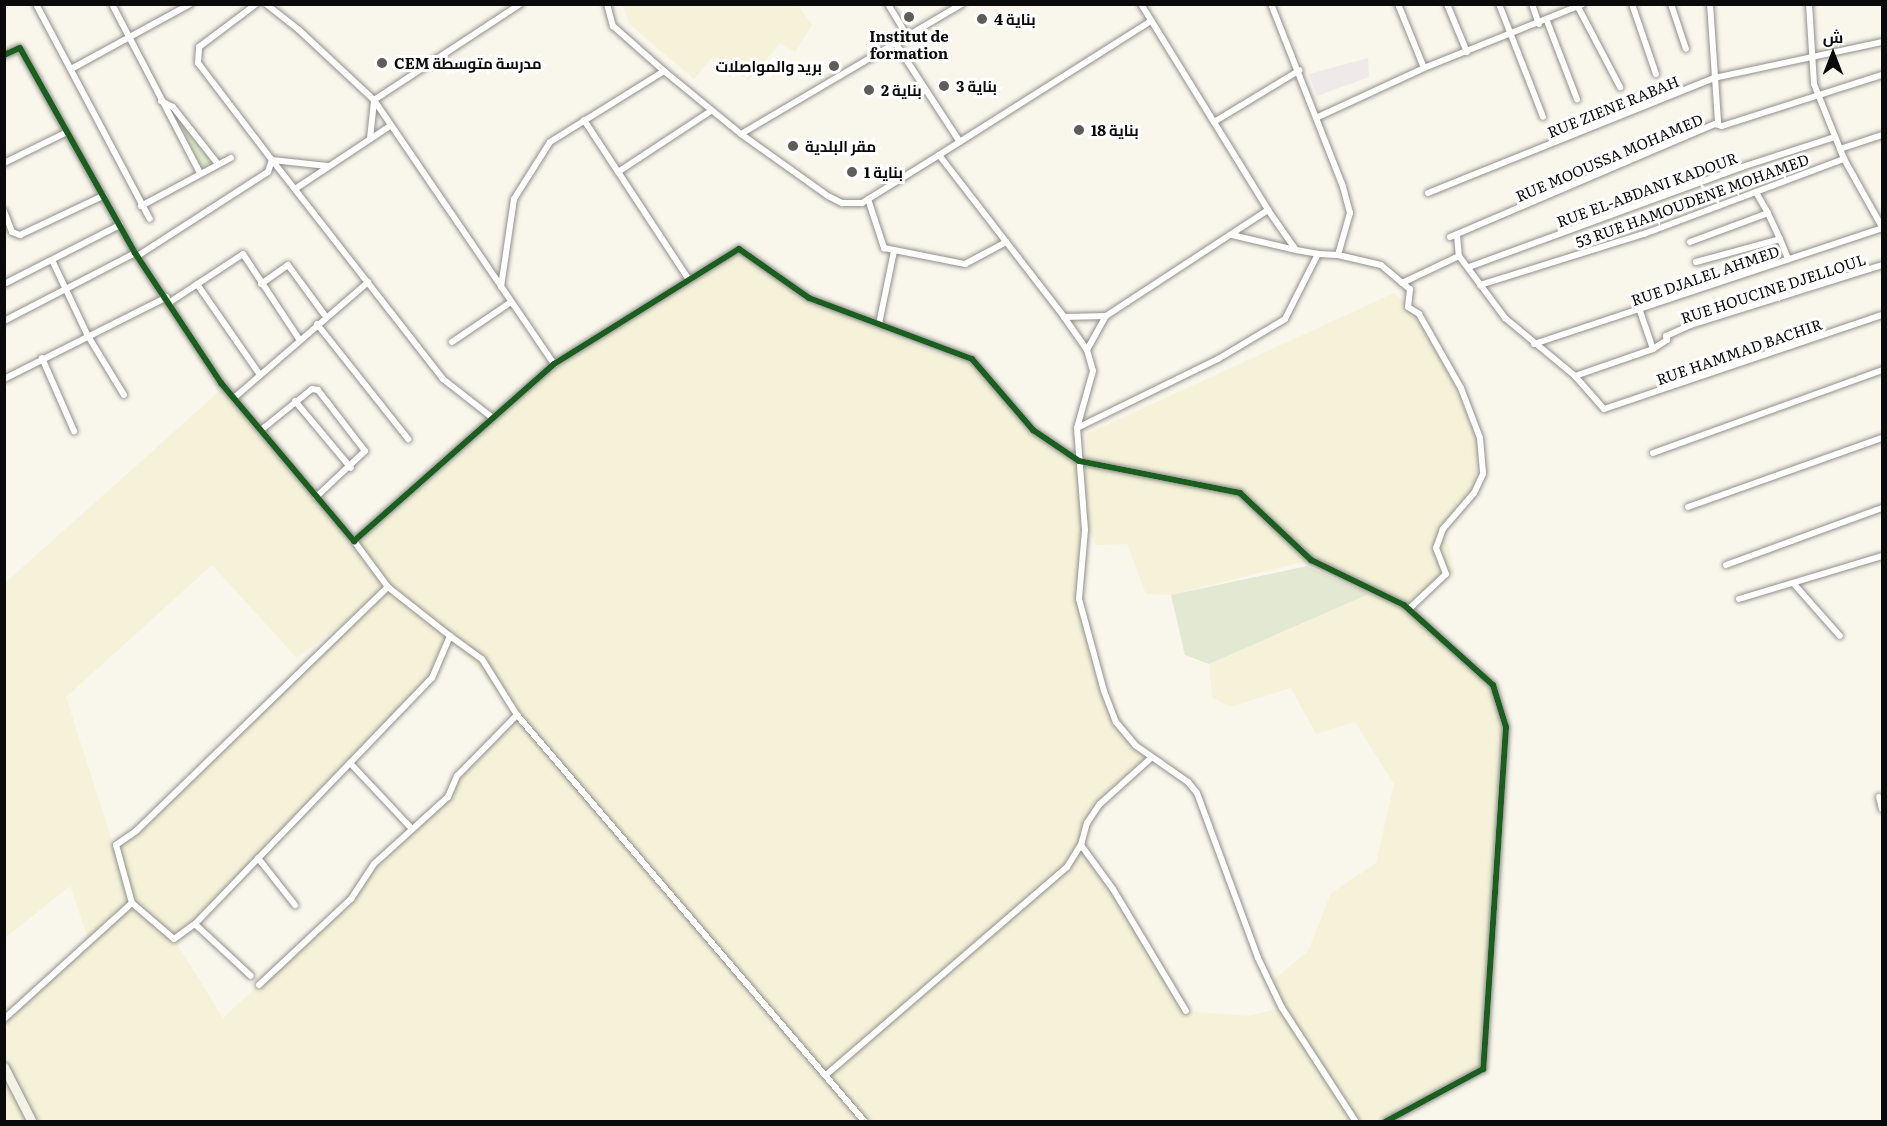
<!DOCTYPE html>
<meta charset="utf-8">
<style>
body{margin:0}
#map{position:relative;width:1887px;height:1126px;overflow:hidden;background:#f9f6ec;font-family:Literata,Cairo,serif}
div>[style]{position:absolute}
[style*='--x']{left:calc(var(--x)*1px);top:calc(var(--y)*1px);width:calc(var(--w)*1px);rotate:calc(var(--a)*1deg)}
.industrial>*{inset:0;background:#f0e9ea}
.farmland>*{inset:0;background:#f5f2d9}
.green>*{inset:0;background:#e0edcd}
.cemetery>*{inset:0;background:#e3e8d2}
.roads{filter:drop-shadow(0 0 2px #92908c) drop-shadow(0 0 2px #92908c)}
.street>*{height:6px;margin:-3px;padding:0 3px;transform-origin:3px;border-radius:3px;background:#fefefc}
.secondary>*{height:9px;margin:-4.5px;padding:0 4.5px;transform-origin:4.5px;border-radius:4.5px;background:#f3f2e7}
.cycleway>*{height:6px;margin:-3px;padding:0 3px;transform-origin:3px;border-radius:3px;background:#1b5e20}
.dots>*{width:16px;height:16px;translate:-50% -50%;box-sizing:border-box;border:3px solid #fff;border-radius:50%}
span{translate:-50% -50%;white-space:nowrap;text-align:center;line-height:1.15;-webkit-text-stroke:6px #fff;paint-order:stroke}
.poi-label{font-size:15px;color:#0a0a0a;font-weight:700}
.left{translate:0 -50%;text-align:left}
.right{translate:-100% -50%;text-align:right}
.street-label{font-size:15px;color:#0a0a0a}
.frame{position:absolute;inset:0;border:6px solid #0a0a0a;pointer-events:none}
.north{position:absolute;left:1803px;top:24px;width:60px;height:60px;-webkit-text-stroke:4px #fff;paint-order:stroke;rotate:0deg;font-size:16px;font-weight:700;line-height:24px;text-align:center;color:#0a0a0a}
.north::after{content:'';display:block;margin:auto;width:21px;height:27px;background:#0a0a0a;clip-path:polygon(50% 0,100% 100%,50% 72%,0 100%)}
</style>
<div id="map">
<div class="industrial">
<div style="clip-path:polygon(1368px 58px,1369px 77px,1317px 96px,1309px 74px)"></div>
</div>
<div class="farmland">
<div style="clip-path:polygon(623px 5px,798px 5px,812px 25px,795px 52px,780px 43px,748px 81px,714px 55px,694px 79px,629px 24px)"></div>
<div style="clip-path:polygon(evenodd,739px 249px,809px 298px,926px 350px,972px 359px,1033px 430px,1079px 461px,1083px 503px,1079px 599px,1099px 676px,1135px 745px,1151px 758px,1087px 823px,1081px 845px,1113px 889px,1186px 1011px,1248px 1016px,1282px 1008px,1355px 1121px,34px 1121px,5px 1066px,5px 1019px,89px 941px,70px 886px,5px 938px,4px 584px,223px 388px,354px 541px,554px 364px,739px 249px,212px 565px,297px 658px,382px 593px,116px 845px,124px 878px,66px 697px,212px 565px,739px 249px,450px 636px,517px 715px,457px 776px,448px 797px,374px 864px,351px 899px,223px 1018px,174px 939px,195px 924px,432px 678px,450px 636px)"></div>
<div style="clip-path:polygon(1394px 293px,1419px 314px,1480px 438px,1474px 493px,1444px 529px,1455px 573px,1404px 605px,1493px 685px,1506px 727px,1483px 1069px,1385px 1121px,1357px 1121px,1270px 983px,1308px 951px,1331px 893px,1376px 863px,1394px 784px,1355px 722px,1316px 734px,1291px 688px,1230px 707px,1212px 697px,1209px 664px,1369px 594px,1398px 603px,1311px 560px,1171px 595px,1146px 594px,1127px 544px,1096px 545px,1084px 520px,1087px 434px)"></div>
<div style="clip-path:polygon(5px 1071px,30px 1121px,5px 1121px)"></div>
</div>
<div class="green">
<div style="clip-path:polygon(171px 106px,217px 160px,201px 168px)"></div>
</div>
<div class="cemetery">
<div style="clip-path:polygon(1307px 566px,1369px 594px,1209px 664px,1185px 655px,1171px 595px)"></div>
</div>
<div class="roads">
<div class="street">
<div style="--x:36;--y:4;--w:243;--a:62.1"></div>
<div style="--x:112;--y:4;--w:191;--a:62.5"></div>
<div style="--x:266;--y:4;--w:42;--a:38.2"></div>
<div style="--x:299;--y:30;--w:103;--a:43"></div>
<div style="--x:374;--y:100;--w:320;--a:55.7"></div>
<div style="--x:607;--y:4;--w:23;--a:75"></div>
<div style="--x:613;--y:26;--w:68;--a:41.4"></div>
<div style="--x:664;--y:71;--w:99;--a:39.3"></div>
<div style="--x:741;--y:134;--w:107;--a:35.5"></div>
<div style="--x:828;--y:196;--w:16;--a:27"></div>
<div style="--x:842;--y:203;--w:20;--a:0"></div>
<div style="--x:862;--y:203;--w:91;--a:-31.9"></div>
<div style="--x:939;--y:155;--w:205;--a:52.3"></div>
<div style="--x:1064;--y:317;--w:42;--a:-1.4"></div>
<div style="--x:1106;--y:316;--w:194;--a:-33.2"></div>
<div style="--x:1268;--y:210;--w:49;--a:55"></div>
<div style="--x:1296;--y:250;--w:22;--a:10"></div>
<div style="--x:888;--y:4;--w:39;--a:59"></div>
<div style="--x:1141;--y:4;--w:242;--a:58.3"></div>
<div style="--x:1398;--y:4;--w:69;--a:67.9"></div>
<div style="--x:1447;--y:4;--w:52;--a:67.4"></div>
<div style="--x:1499;--y:4;--w:121;--a:68.7"></div>
<div style="--x:1532;--y:4;--w:21;--a:71"></div>
<div style="--x:1632;--y:4;--w:74;--a:71.1"></div>
<div style="--x:1671;--y:4;--w:47;--a:71.6"></div>
<div style="--x:1710;--y:4;--w:118;--a:86.1"></div>
<div style="--x:1809;--y:4;--w:80;--a:86.4"></div>
<div style="--x:1814;--y:84;--w:81;--a:68.2"></div>
<div style="--x:1844;--y:159;--w:78;--a:60.8"></div>
<div style="--x:1577;--y:5;--w:93;--a:62.3"></div>
<div style="--x:1547;--y:21;--w:84;--a:69"></div>
<div style="--x:896;--y:44;--w:117;--a:56.9"></div>
<div style="--x:4;--y:55;--w:17;--a:-24"></div>
<div style="--x:20;--y:48;--w:235;--a:60.7"></div>
<div style="--x:135;--y:253;--w:156;--a:56.5"></div>
<div style="--x:221;--y:383;--w:207;--a:49.9"></div>
<div style="--x:354;--y:541;--w:267;--a:-41.5"></div>
<div style="--x:554;--y:364;--w:218;--a:-31.9"></div>
<div style="--x:739;--y:249;--w:85;--a:35"></div>
<div style="--x:809;--y:298;--w:174;--a:20.5"></div>
<div style="--x:972;--y:359;--w:94;--a:49.3"></div>
<div style="--x:1033;--y:430;--w:55;--a:34"></div>
<div style="--x:1079;--y:461;--w:164;--a:11.2"></div>
<div style="--x:1240;--y:493;--w:98;--a:43.3"></div>
<div style="--x:1311;--y:560;--w:103;--a:25.8"></div>
<div style="--x:1404;--y:605;--w:120;--a:42"></div>
<div style="--x:1493;--y:685;--w:44;--a:72.8"></div>
<div style="--x:1506;--y:727;--w:343;--a:93.8"></div>
<div style="--x:1483;--y:1069;--w:111;--a:151.6"></div>
<div style="--x:71;--y:69;--w:136;--a:-28.6"></div>
<div style="--x:161;--y:101;--w:13;--a:27"></div>
<div style="--x:173;--y:107;--w:73;--a:51.7"></div>
<div style="--x:1318;--y:117;--w:117;--a:-24.8"></div>
<div style="--x:1424;--y:68;--w:171;--a:-21.9"></div>
<div style="--x:584;--y:120;--w:191;--a:56.7"></div>
<div style="--x:1214;--y:122;--w:100;--a:-31.2"></div>
<div style="--x:741;--y:134;--w:256;--a:-30.5"></div>
<div style="--x:370;--y:139;--w:39;--a:-84"></div>
<div style="--x:374;--y:100;--w:175;--a:-33.3"></div>
<div style="--x:1840;--y:149;--w:44;--a:-18.4"></div>
<div style="--x:939;--y:155;--w:251;--a:-32.3"></div>
<div style="--x:272;--y:160;--w:278;--a:52"></div>
<div style="--x:443;--y:379;--w:63;--a:38"></div>
<div style="--x:272;--y:160;--w:56;--a:6.1"></div>
<div style="--x:4;--y:163;--w:70;--a:-26.2"></div>
<div style="--x:618;--y:172;--w:111;--a:-33.3"></div>
<div style="--x:295;--y:189;--w:114;--a:-33.6"></div>
<div style="--x:1428;--y:193;--w:308;--a:-21.9"></div>
<div style="--x:1714;--y:78;--w:172;--a:-12.1"></div>
<div style="--x:868;--y:199;--w:52;--a:71.9"></div>
<div style="--x:884;--y:248;--w:83;--a:11.2"></div>
<div style="--x:965;--y:264;--w:47;--a:-28.2"></div>
<div style="--x:141;--y:206;--w:102;--a:-28.1"></div>
<div style="--x:4;--y:211;--w:22;--a:69"></div>
<div style="--x:12;--y:232;--w:9;--a:21"></div>
<div style="--x:20;--y:235;--w:92;--a:-25.2"></div>
<div style="--x:1232;--y:235;--w:66;--a:13.2"></div>
<div style="--x:1457;--y:235;--w:21;--a:85"></div>
<div style="--x:1450;--y:237;--w:288;--a:-23.1"></div>
<div style="--x:1715;--y:124;--w:7;--a:16"></div>
<div style="--x:1722;--y:126;--w:168;--a:-17.7"></div>
<div style="--x:1780;--y:239;--w:22;--a:68"></div>
<div style="--x:1690;--y:242;--w:83;--a:-20.4"></div>
<div style="--x:1768;--y:213;--w:24;--a:-120"></div>
<div style="--x:139;--y:255;--w:153;--a:-32.8"></div>
<div style="--x:268;--y:172;--w:13;--a:-72"></div>
<div style="--x:272;--y:160;--w:122;--a:-127.3"></div>
<div style="--x:198;--y:63;--w:16;--a:-86"></div>
<div style="--x:199;--y:47;--w:71;--a:-37"></div>
<div style="--x:1338;--y:255;--w:44;--a:13.1"></div>
<div style="--x:1381;--y:265;--w:38;--a:40"></div>
<div style="--x:1410;--y:289;--w:18;--a:96"></div>
<div style="--x:1408;--y:307;--w:13;--a:32"></div>
<div style="--x:1419;--y:314;--w:85;--a:60.4"></div>
<div style="--x:1461;--y:388;--w:53;--a:69.2"></div>
<div style="--x:1480;--y:438;--w:36;--a:85"></div>
<div style="--x:1483;--y:474;--w:21;--a:115"></div>
<div style="--x:1474;--y:493;--w:48;--a:130.7"></div>
<div style="--x:1443;--y:529;--w:20;--a:110"></div>
<div style="--x:1436;--y:548;--w:28;--a:69"></div>
<div style="--x:1446;--y:574;--w:51;--a:136.6"></div>
<div style="--x:52;--y:260;--w:84;--a:64.7"></div>
<div style="--x:88;--y:336;--w:69;--a:58.6"></div>
<div style="--x:1696;--y:262;--w:87;--a:-15.3"></div>
<div style="--x:1780;--y:239;--w:29;--a:-115"></div>
<div style="--x:1469;--y:267;--w:291;--a:-20.1"></div>
<div style="--x:1742;--y:167;--w:98;--a:-17.9"></div>
<div style="--x:1402;--y:283;--w:63;--a:-25.3"></div>
<div style="--x:1459;--y:256;--w:77;--a:53.4"></div>
<div style="--x:1505;--y:318;--w:91;--a:39.6"></div>
<div style="--x:1575;--y:376;--w:44;--a:48.7"></div>
<div style="--x:1604;--y:409;--w:293;--a:-18.7"></div>
<div style="--x:4;--y:284;--w:130;--a:-27"></div>
<div style="--x:197;--y:284;--w:111;--a:55.3"></div>
<div style="--x:261;--y:284;--w:33;--a:-35"></div>
<div style="--x:288;--y:265;--w:64;--a:53.8"></div>
<div style="--x:1480;--y:285;--w:172;--a:-17.3"></div>
<div style="--x:1644;--y:234;--w:214;--a:-20.6"></div>
<div style="--x:501;--y:287;--w:89;--a:-81.6"></div>
<div style="--x:514;--y:199;--w:67;--a:-57.7"></div>
<div style="--x:550;--y:142;--w:134;--a:-31.9"></div>
<div style="--x:170;--y:302;--w:87;--a:-33.3"></div>
<div style="--x:243;--y:254;--w:102;--a:56.6"></div>
<div style="--x:1640;--y:311;--w:40;--a:71.1"></div>
<div style="--x:1064;--y:317;--w:40;--a:55.1"></div>
<div style="--x:1087;--y:350;--w:22;--a:74"></div>
<div style="--x:1093;--y:371;--w:59;--a:105.7"></div>
<div style="--x:1077;--y:428;--w:102;--a:85.5"></div>
<div style="--x:1085;--y:530;--w:69;--a:95"></div>
<div style="--x:1079;--y:599;--w:95;--a:74.8"></div>
<div style="--x:1104;--y:691;--w:33;--a:69"></div>
<div style="--x:1116;--y:722;--w:30;--a:50"></div>
<div style="--x:1135;--y:745;--w:65;--a:34.9"></div>
<div style="--x:1188;--y:782;--w:14;--a:51"></div>
<div style="--x:1197;--y:793;--w:176;--a:69.7"></div>
<div style="--x:1258;--y:958;--w:55;--a:64.4"></div>
<div style="--x:1282;--y:1008;--w:136;--a:57"></div>
<div style="--x:4;--y:321;--w:148;--a:-27.4"></div>
<div style="--x:317;--y:324;--w:147;--a:51.6"></div>
<div style="--x:879;--y:324;--w:75;--a:-78.4"></div>
<div style="--x:452;--y:342;--w:71;--a:-34.1"></div>
<div style="--x:1534;--y:344;--w:367;--a:-18.4"></div>
<div style="--x:1087;--y:350;--w:39;--a:-61"></div>
<div style="--x:42;--y:358;--w:80;--a:66.3"></div>
<div style="--x:1575;--y:376;--w:83;--a:-19.1"></div>
<div style="--x:1653;--y:349;--w:17;--a:-33"></div>
<div style="--x:1667;--y:340;--w:4;--a:-104"></div>
<div style="--x:1666;--y:336;--w:27;--a:-24"></div>
<div style="--x:1691;--y:325;--w:200;--a:-17.4"></div>
<div style="--x:4;--y:379;--w:182;--a:-26.7"></div>
<div style="--x:235;--y:397;--w:176;--a:-40.8"></div>
<div style="--x:295;--y:401;--w:87;--a:50.1"></div>
<div style="--x:1077;--y:428;--w:157;--a:-26.1"></div>
<div style="--x:1218;--y:359;--w:78;--a:-30.8"></div>
<div style="--x:1285;--y:319;--w:73;--a:-63.1"></div>
<div style="--x:1318;--y:254;--w:20;--a:3"></div>
<div style="--x:1338;--y:255;--w:44;--a:-74.1"></div>
<div style="--x:1350;--y:213;--w:30;--a:-105"></div>
<div style="--x:1342;--y:184;--w:193;--a:-111.5"></div>
<div style="--x:261;--y:430;--w:65;--a:-38.8"></div>
<div style="--x:312;--y:389;--w:6;--a:9"></div>
<div style="--x:318;--y:390;--w:77;--a:52.4"></div>
<div style="--x:365;--y:451;--w:67;--a:136.8"></div>
<div style="--x:1653;--y:453;--w:244;--a:-19.9"></div>
<div style="--x:1688;--y:507;--w:206;--a:-19.6"></div>
<div style="--x:1726;--y:565;--w:166;--a:-20.1"></div>
<div style="--x:1794;--y:584;--w:69;--a:48.5"></div>
<div style="--x:1739;--y:599;--w:149;--a:-16.7"></div>
<div style="--x:450;--y:636;--w:39;--a:36"></div>
<div style="--x:482;--y:659;--w:66;--a:58"></div>
<div style="--x:517;--y:715;--w:535;--a:49.47"></div>
<div style="--x:350;--y:763;--w:89;--a:46.8"></div>
<div style="--x:1879;--y:797;--w:12;--a:76"></div>
<div style="--x:1081;--y:845;--w:54;--a:54"></div>
<div style="--x:1113;--y:889;--w:142;--a:59.1"></div>
<div style="--x:258;--y:858;--w:60;--a:51.8"></div>
<div style="--x:132;--y:903;--w:55;--a:40.6"></div>
<div style="--x:174;--y:939;--w:26;--a:-36"></div>
<div style="--x:195;--y:924;--w:342;--a:-46.1"></div>
<div style="--x:432;--y:678;--w:46;--a:-66.8"></div>
<div style="--x:450;--y:636;--w:79;--a:-141.7"></div>
<div style="--x:195;--y:924;--w:76;--a:42.9"></div>
<div style="--x:259;--y:985;--w:126;--a:-43.1"></div>
<div style="--x:351;--y:899;--w:42;--a:-56.7"></div>
<div style="--x:374;--y:864;--w:100;--a:-42.2"></div>
<div style="--x:448;--y:797;--w:23;--a:-67"></div>
<div style="--x:457;--y:776;--w:86;--a:-45.5"></div>
<div style="--x:4;--y:1019;--w:173;--a:-42.2"></div>
<div style="--x:132;--y:903;--w:60;--a:-105.4"></div>
<div style="--x:116;--y:845;--w:24;--a:-35"></div>
<div style="--x:136;--y:831;--w:351;--a:-44.1"></div>
<div style="--x:388;--y:587;--w:57;--a:-126.5"></div>
<div style="--x:826;--y:1075;--w:318;--a:-40.8"></div>
<div style="--x:1067;--y:867;--w:26;--a:-58"></div>
<div style="--x:1081;--y:845;--w:23;--a:-75"></div>
<div style="--x:1087;--y:823;--w:23;--a:-56"></div>
<div style="--x:1100;--y:804;--w:69;--a:-42"></div>
</div>
<div class="secondary">
<div style="--x:4;--y:1067;--w:62;--a:63"></div>
</div>
</div>
<div class="cycleway">
<div style="--x:4;--y:55;--w:17;--a:-24"></div>
<div style="--x:20;--y:48;--w:235;--a:60.7"></div>
<div style="--x:135;--y:253;--w:156;--a:56.5"></div>
<div style="--x:221;--y:383;--w:207;--a:49.9"></div>
<div style="--x:354;--y:541;--w:267;--a:-41.5"></div>
<div style="--x:554;--y:364;--w:218;--a:-31.9"></div>
<div style="--x:739;--y:249;--w:85;--a:35"></div>
<div style="--x:809;--y:298;--w:174;--a:20.5"></div>
<div style="--x:972;--y:359;--w:94;--a:49.3"></div>
<div style="--x:1033;--y:430;--w:55;--a:34"></div>
<div style="--x:1079;--y:461;--w:164;--a:11.2"></div>
<div style="--x:1240;--y:493;--w:98;--a:43.3"></div>
<div style="--x:1311;--y:560;--w:103;--a:25.8"></div>
<div style="--x:1404;--y:605;--w:120;--a:42"></div>
<div style="--x:1493;--y:685;--w:44;--a:72.8"></div>
<div style="--x:1506;--y:727;--w:343;--a:93.8"></div>
<div style="--x:1483;--y:1069;--w:111;--a:151.6"></div>
</div>
<div class="dots">
<div style="left:909px;top:17px;background:#5e5d59"></div>
<div style="left:982px;top:19px;background:#5e5d59"></div>
<div style="left:382px;top:63px;background:#5e5d59"></div>
<div style="left:834px;top:66px;background:#5e5d59"></div>
<div style="left:944px;top:86px;background:#5e5d59"></div>
<div style="left:869px;top:90px;background:#5e5d59"></div>
<div style="left:1079px;top:130px;background:#5e5d59"></div>
<div style="left:793px;top:146px;background:#5e5d59"></div>
<div style="left:852px;top:172px;background:#5e5d59"></div>
</div>
<div class="poi-label">
<span class="left" style="left:994px;top:19px">بناية 4</span>
<span style="left:909px;top:44px">Institut de<br>formation</span>
<span class="left" style="left:394px;top:63px">CEM مدرسة متوسطة</span>
<span class="right" style="left:822px;top:66px">بريد والمواصلات</span>
<span class="left" style="left:956px;top:86px">بناية 3</span>
<span class="left" style="left:881px;top:90px">بناية 2</span>
<span class="left" style="left:1091px;top:130px">بناية 18</span>
<span class="left" style="left:805px;top:146px">مقر البلدية</span>
<span class="left" style="left:864px;top:172px">بناية 1</span>
</div>
<div class="street-label">
<span style="left:1613px;top:106px;rotate:-22deg">RUE ZIENE RABAH</span>
<span style="left:1609px;top:157px;rotate:-23deg">RUE MOOUSSA MOHAMED</span>
<span style="left:1647px;top:189px;rotate:-20deg">RUE EL-ABDANI KADOUR</span>
<span style="left:1692px;top:200px;rotate:-20deg">53 RUE HAMOUDENE MOHAMED</span>
<span style="left:1705px;top:275px;rotate:-19deg">RUE DJALEL AHMED</span>
<span style="left:1773px;top:288px;rotate:-18deg">RUE HOUCINE DJELLOUL</span>
<span style="left:1739px;top:351px;rotate:-19deg">RUE HAMMAD BACHIR</span>
</div>
<div class="frame"></div>
<div class="north">ش</div>
</div>
